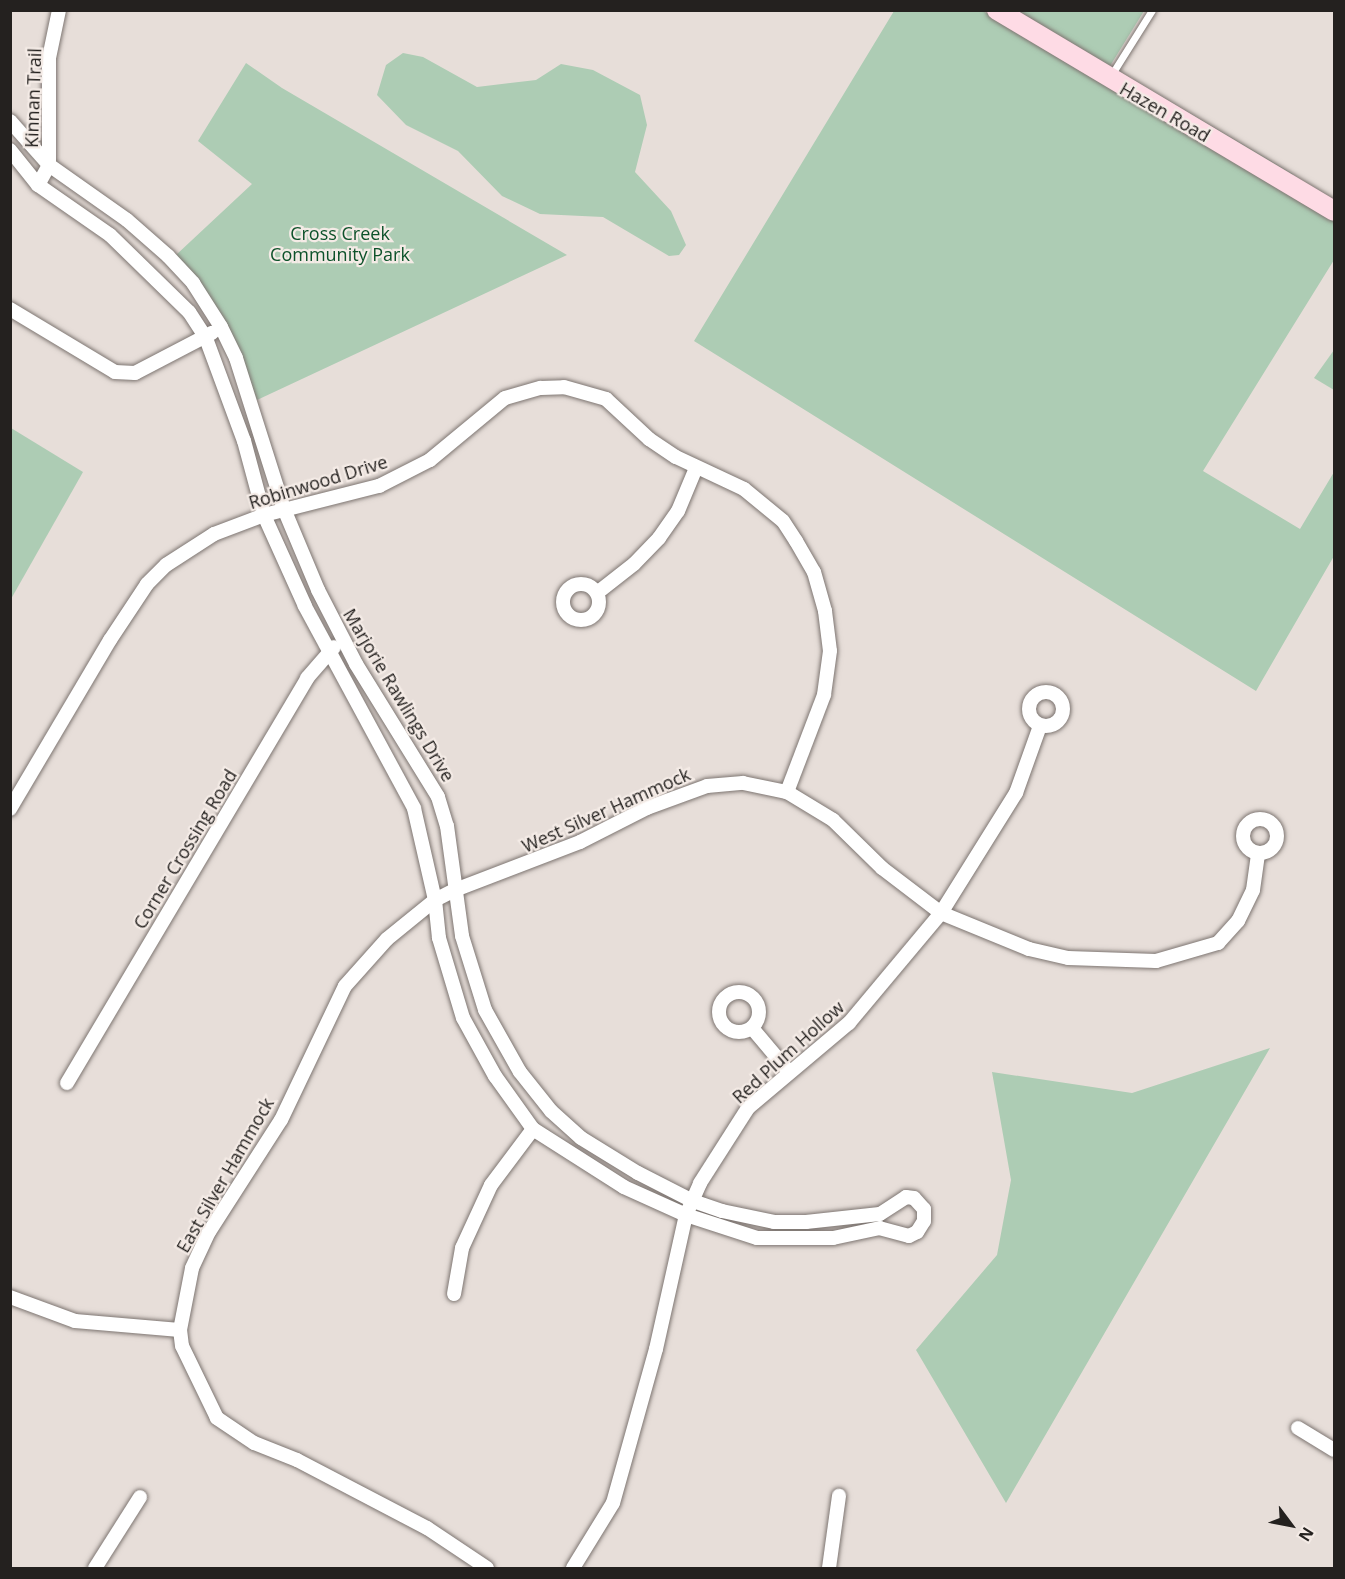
<!DOCTYPE html>
<style>
body{margin:0}
#map{position:relative;width:1345px;height:1579px;overflow:hidden;background:#e7ded9;font-family:"Open Sans",sans-serif}
div>[style]{position:absolute}
[style*='--x']{left:calc(var(--x)*1px);top:calc(var(--y)*1px);width:calc(var(--w)*1px);rotate:calc(var(--a)*1deg)}
.green>*{inset:0;background:#adccb4}
.roads{filter:drop-shadow(0 0 2px #7d7571) drop-shadow(0 0 2px #7d7571)}
.lane>*{height:7px;margin:-3.5px;padding:0 3.5px;transform-origin:3.5px;border-radius:3.5px;background:#fff}
.street>*{height:14px;margin:-7px;padding:0 7px;transform-origin:7px;border-radius:7px;background:#fff}
.street>.ring{margin:-7px;padding:0;box-sizing:content-box;background:none;border:14px solid #fff;border-radius:50%}
.secondary>*{height:20px;margin:-10px;padding:0 10px;transform-origin:10px;border-radius:10px;background:#fedbe5}
span{translate:-50% -50%;white-space:nowrap;text-align:center;line-height:1.15;-webkit-text-stroke:4.5px #f4ebe6;paint-order:stroke}
.street-label{font-size:18px;color:#24211f}
.park-label{font-size:18px;color:#0d522a}
.frame{position:absolute;inset:0;border:12px solid #24211f;pointer-events:none}
.north{position:absolute;left:1261px;top:1495px;width:60px;height:60px;-webkit-text-stroke:4px #f4ebe6;paint-order:stroke;rotate:122deg;font-size:16px;font-weight:700;line-height:24px;text-align:center;color:#24211f}
.north::after{content:'';display:block;margin:auto;width:21px;height:27px;background:#24211f;clip-path:polygon(50% 0,100% 100%,50% 72%,0 100%)}
</style>
<div id="map">
<div class="green">
<div style="clip-path:polygon(894px 11px,983px 11px,1334px 219px,1334px 260px,1203px 471px,1300px 529px,1334px 472px,1334px 556px,1256px 691px,694px 341px)"></div>
<div style="clip-path:polygon(1011px 11px,1144px 11px,1110px 66px,1293px 174px,1291px 177px)"></div>
<div style="clip-path:polygon(403px 53px,423px 57px,477px 87px,536px 80px,561px 64px,593px 70px,640px 95px,647px 125px,635px 172px,671px 211px,686px 245px,679px 255px,669px 256px,603px 217px,540px 214px,502px 196px,458px 151px,406px 125px,377px 95px,386px 65px)"></div>
<div style="clip-path:polygon(246px 63px,282px 88px,567px 255px,257px 400px,243px 360px,176px 255px,252px 184px,198px 141px)"></div>
<div style="clip-path:polygon(1334px 350px,1334px 390px,1314px 378px)"></div>
<div style="clip-path:polygon(11px 428px,83px 472px,11px 599px)"></div>
<div style="clip-path:polygon(1270px 1048px,1006px 1503px,916px 1350px,997px 1255px,1011px 1180px,992px 1072px,1132px 1093px)"></div>
</div>
<div class="roads">
<div class="lane">
<div style="--x:1110;--y:77;--w:79;--a:-57.9"></div>
</div>
<div class="street">
<div style="--x:10;--y:121;--w:59;--a:48.4"></div>
<div style="--x:49;--y:165;--w:95;--a:35.2"></div>
<div style="--x:127;--y:220;--w:55;--a:41.3"></div>
<div style="--x:168;--y:256;--w:37;--a:47"></div>
<div style="--x:193;--y:283;--w:52;--a:57.5"></div>
<div style="--x:221;--y:327;--w:34;--a:64"></div>
<div style="--x:236;--y:358;--w:158;--a:72.4"></div>
<div style="--x:284;--y:509;--w:88;--a:67.2"></div>
<div style="--x:318;--y:590;--w:83;--a:62.8"></div>
<div style="--x:356;--y:664;--w:156;--a:58.3"></div>
<div style="--x:438;--y:797;--w:30;--a:73"></div>
<div style="--x:447;--y:826;--w:111;--a:82.2"></div>
<div style="--x:462;--y:936;--w:77;--a:72.7"></div>
<div style="--x:485;--y:1010;--w:71;--a:60.6"></div>
<div style="--x:520;--y:1072;--w:50;--a:51.5"></div>
<div style="--x:551;--y:1111;--w:40;--a:42"></div>
<div style="--x:581;--y:1138;--w:67;--a:31.6"></div>
<div style="--x:638;--y:1173;--w:62;--a:27"></div>
<div style="--x:693;--y:1201;--w:31;--a:19"></div>
<div style="--x:722;--y:1211;--w:53;--a:11.9"></div>
<div style="--x:774;--y:1222;--w:32;--a:0"></div>
<div style="--x:806;--y:1222;--w:74;--a:-6.2"></div>
<div style="--x:880;--y:1214;--w:31;--a:-33"></div>
<div style="--x:906;--y:1197;--w:8;--a:7"></div>
<div style="--x:914;--y:1198;--w:15;--a:48"></div>
<div style="--x:924;--y:1209;--w:12;--a:90"></div>
<div style="--x:924;--y:1221;--w:13;--a:122"></div>
<div style="--x:917;--y:1232;--w:9;--a:153"></div>
<div style="--x:909;--y:1236;--w:30;--a:-165"></div>
<div style="--x:880;--y:1228;--w:48;--a:168"></div>
<div style="--x:833;--y:1238;--w:76;--a:180"></div>
<div style="--x:757;--y:1238;--w:75;--a:-162.1"></div>
<div style="--x:686;--y:1215;--w:68;--a:-155.7"></div>
<div style="--x:624;--y:1187;--w:108;--a:-147.5"></div>
<div style="--x:533;--y:1129;--w:65;--a:-125.6"></div>
<div style="--x:495;--y:1076;--w:66;--a:-118.9"></div>
<div style="--x:463;--y:1018;--w:84;--a:-106.7"></div>
<div style="--x:439;--y:938;--w:38;--a:-96"></div>
<div style="--x:435;--y:900;--w:94;--a:-102.9"></div>
<div style="--x:414;--y:808;--w:230;--a:-118.4"></div>
<div style="--x:305;--y:606;--w:100;--a:-114.3"></div>
<div style="--x:264;--y:515;--w:77;--a:-105.1"></div>
<div style="--x:244;--y:441;--w:110;--a:-110.3"></div>
<div style="--x:206;--y:338;--w:31;--a:-123"></div>
<div style="--x:189;--y:312;--w:110;--a:-135.7"></div>
<div style="--x:110;--y:235;--w:88;--a:-145.2"></div>
<div style="--x:38;--y:185;--w:45;--a:-128.7"></div>
<div style="--x:38;--y:185;--w:23;--a:-61"></div>
<div style="--x:49;--y:165;--w:107;--a:-90"></div>
<div style="--x:49;--y:58;--w:49;--a:-78.2"></div>
<div style="--x:10;--y:309;--w:122;--a:31"></div>
<div style="--x:115;--y:372;--w:20;--a:3"></div>
<div style="--x:135;--y:373;--w:87;--a:-27.5"></div>
<div class="ring" style="left:563px;top:584px;width:22px;height:22px"></div>
<div style="--x:597;--y:593;--w:47;--a:-38.1"></div>
<div style="--x:634;--y:564;--w:36;--a:-46"></div>
<div style="--x:659;--y:538;--w:33;--a:-55"></div>
<div style="--x:678;--y:511;--w:47;--a:-67.3"></div>
<div class="ring" style="left:1029px;top:692px;width:20px;height:20px"></div>
<div style="--x:10;--y:809;--w:196;--a:-59.4"></div>
<div style="--x:110;--y:640;--w:67;--a:-56.5"></div>
<div style="--x:147;--y:584;--w:27;--a:-45"></div>
<div style="--x:166;--y:565;--w:57;--a:-32.9"></div>
<div style="--x:214;--y:534;--w:53;--a:-20.8"></div>
<div style="--x:264;--y:515;--w:119;--a:-14.2"></div>
<div style="--x:379;--y:486;--w:57;--a:-27"></div>
<div style="--x:430;--y:460;--w:97;--a:-39.6"></div>
<div style="--x:505;--y:398;--w:37;--a:-16"></div>
<div style="--x:541;--y:388;--w:23;--a:-2"></div>
<div style="--x:564;--y:387;--w:44;--a:15.9"></div>
<div style="--x:606;--y:399;--w:59;--a:42.9"></div>
<div style="--x:649;--y:439;--w:32;--a:34"></div>
<div style="--x:676;--y:457;--w:75;--a:25.2"></div>
<div style="--x:744;--y:489;--w:50;--a:39.4"></div>
<div style="--x:783;--y:521;--w:24;--a:57"></div>
<div style="--x:796;--y:541;--w:36;--a:60"></div>
<div style="--x:814;--y:572;--w:41;--a:74.2"></div>
<div style="--x:825;--y:611;--w:40;--a:82.9"></div>
<div style="--x:830;--y:651;--w:44;--a:97.8"></div>
<div style="--x:824;--y:695;--w:104;--a:110.9"></div>
<div class="ring" style="left:1243px;top:819px;width:20px;height:20px"></div>
<div class="ring" style="left:719px;top:992px;width:26px;height:26px"></div>
<div style="--x:752;--y:1028;--w:57;--a:49.9"></div>
<div style="--x:67;--y:1083;--w:471;--a:-59.3"></div>
<div style="--x:307;--y:678;--w:41;--a:-48.9"></div>
<div style="--x:454;--y:1294;--w:47;--a:-80.1"></div>
<div style="--x:462;--y:1248;--w:69;--a:-65.3"></div>
<div style="--x:491;--y:1185;--w:70;--a:-53.1"></div>
<div style="--x:10;--y:1297;--w:69;--a:20.3"></div>
<div style="--x:75;--y:1321;--w:105;--a:4.9"></div>
<div style="--x:1298;--y:1428;--w:42;--a:31.4"></div>
<div style="--x:95;--y:1568;--w:84;--a:-57.6"></div>
<div style="--x:487;--y:1568;--w:72;--a:-146.3"></div>
<div style="--x:427;--y:1528;--w:147;--a:-152.4"></div>
<div style="--x:297;--y:1460;--w:46;--a:-158.4"></div>
<div style="--x:254;--y:1443;--w:45;--a:-146"></div>
<div style="--x:217;--y:1418;--w:80;--a:-115.9"></div>
<div style="--x:182;--y:1346;--w:16;--a:-97"></div>
<div style="--x:180;--y:1330;--w:63;--a:-79"></div>
<div style="--x:192;--y:1268;--w:40;--a:-65"></div>
<div style="--x:209;--y:1232;--w:133;--a:-57.3"></div>
<div style="--x:281;--y:1120;--w:148;--a:-64.5"></div>
<div style="--x:345;--y:986;--w:63;--a:-48.2"></div>
<div style="--x:387;--y:939;--w:62;--a:-39.1"></div>
<div style="--x:435;--y:900;--w:22;--a:-27"></div>
<div style="--x:455;--y:890;--w:134;--a:-21"></div>
<div style="--x:580;--y:842;--w:75;--a:-26.9"></div>
<div style="--x:647;--y:808;--w:64;--a:-20.1"></div>
<div style="--x:707;--y:786;--w:36;--a:-5"></div>
<div style="--x:743;--y:783;--w:45;--a:11.6"></div>
<div style="--x:787;--y:792;--w:54;--a:31.3"></div>
<div style="--x:833;--y:820;--w:69;--a:44.4"></div>
<div style="--x:882;--y:868;--w:74;--a:37.3"></div>
<div style="--x:941;--y:913;--w:95;--a:22.2"></div>
<div style="--x:1029;--y:949;--w:40;--a:13"></div>
<div style="--x:1068;--y:958;--w:88;--a:2"></div>
<div style="--x:1156;--y:961;--w:65;--a:-16.2"></div>
<div style="--x:1218;--y:943;--w:30;--a:-48"></div>
<div style="--x:1238;--y:921;--w:34;--a:-64"></div>
<div style="--x:1253;--y:890;--w:37;--a:-82"></div>
<div style="--x:573;--y:1568;--w:76;--a:-58.4"></div>
<div style="--x:613;--y:1503;--w:160;--a:-74.4"></div>
<div style="--x:656;--y:1349;--w:137;--a:-77.4"></div>
<div style="--x:686;--y:1215;--w:35;--a:-66"></div>
<div style="--x:700;--y:1183;--w:89;--a:-57.4"></div>
<div style="--x:748;--y:1108;--w:132;--a:-40.1"></div>
<div style="--x:849;--y:1023;--w:143;--a:-50.1"></div>
<div style="--x:941;--y:913;--w:142;--a:-58"></div>
<div style="--x:1016;--y:793;--w:71;--a:-70.3"></div>
<div style="--x:829;--y:1568;--w:73;--a:-82.1"></div>
</div>
<div class="secondary">
<div style="--x:997;--y:10;--w:392;--a:30.8"></div>
</div>
</div>
<div class="street-label">
<span style="left:33px;top:98px;rotate:-88deg">Kinnan Trail</span>
<span style="left:1165px;top:112px;rotate:30deg">Hazen Road</span>
<span style="left:318px;top:482px;rotate:-17deg">Robinwood Drive</span>
<span style="left:399px;top:695px;rotate:59deg">Marjorie Rawlings Drive</span>
<span style="left:606px;top:810px;rotate:-24deg">West Silver Hammock</span>
<span style="left:185px;top:849px;rotate:-59deg">Corner Crossing Road</span>
<span style="left:788px;top:1052px;rotate:-42deg">Red Plum Hollow</span>
<span style="left:225px;top:1175px;rotate:-60deg">East Silver Hammock</span>
</div>
<div class="park-label">
<span style="left:340px;top:244px">Cross Creek<br>Community Park</span>
</div>
<div class="frame"></div>
<div class="north">N</div>
</div>
